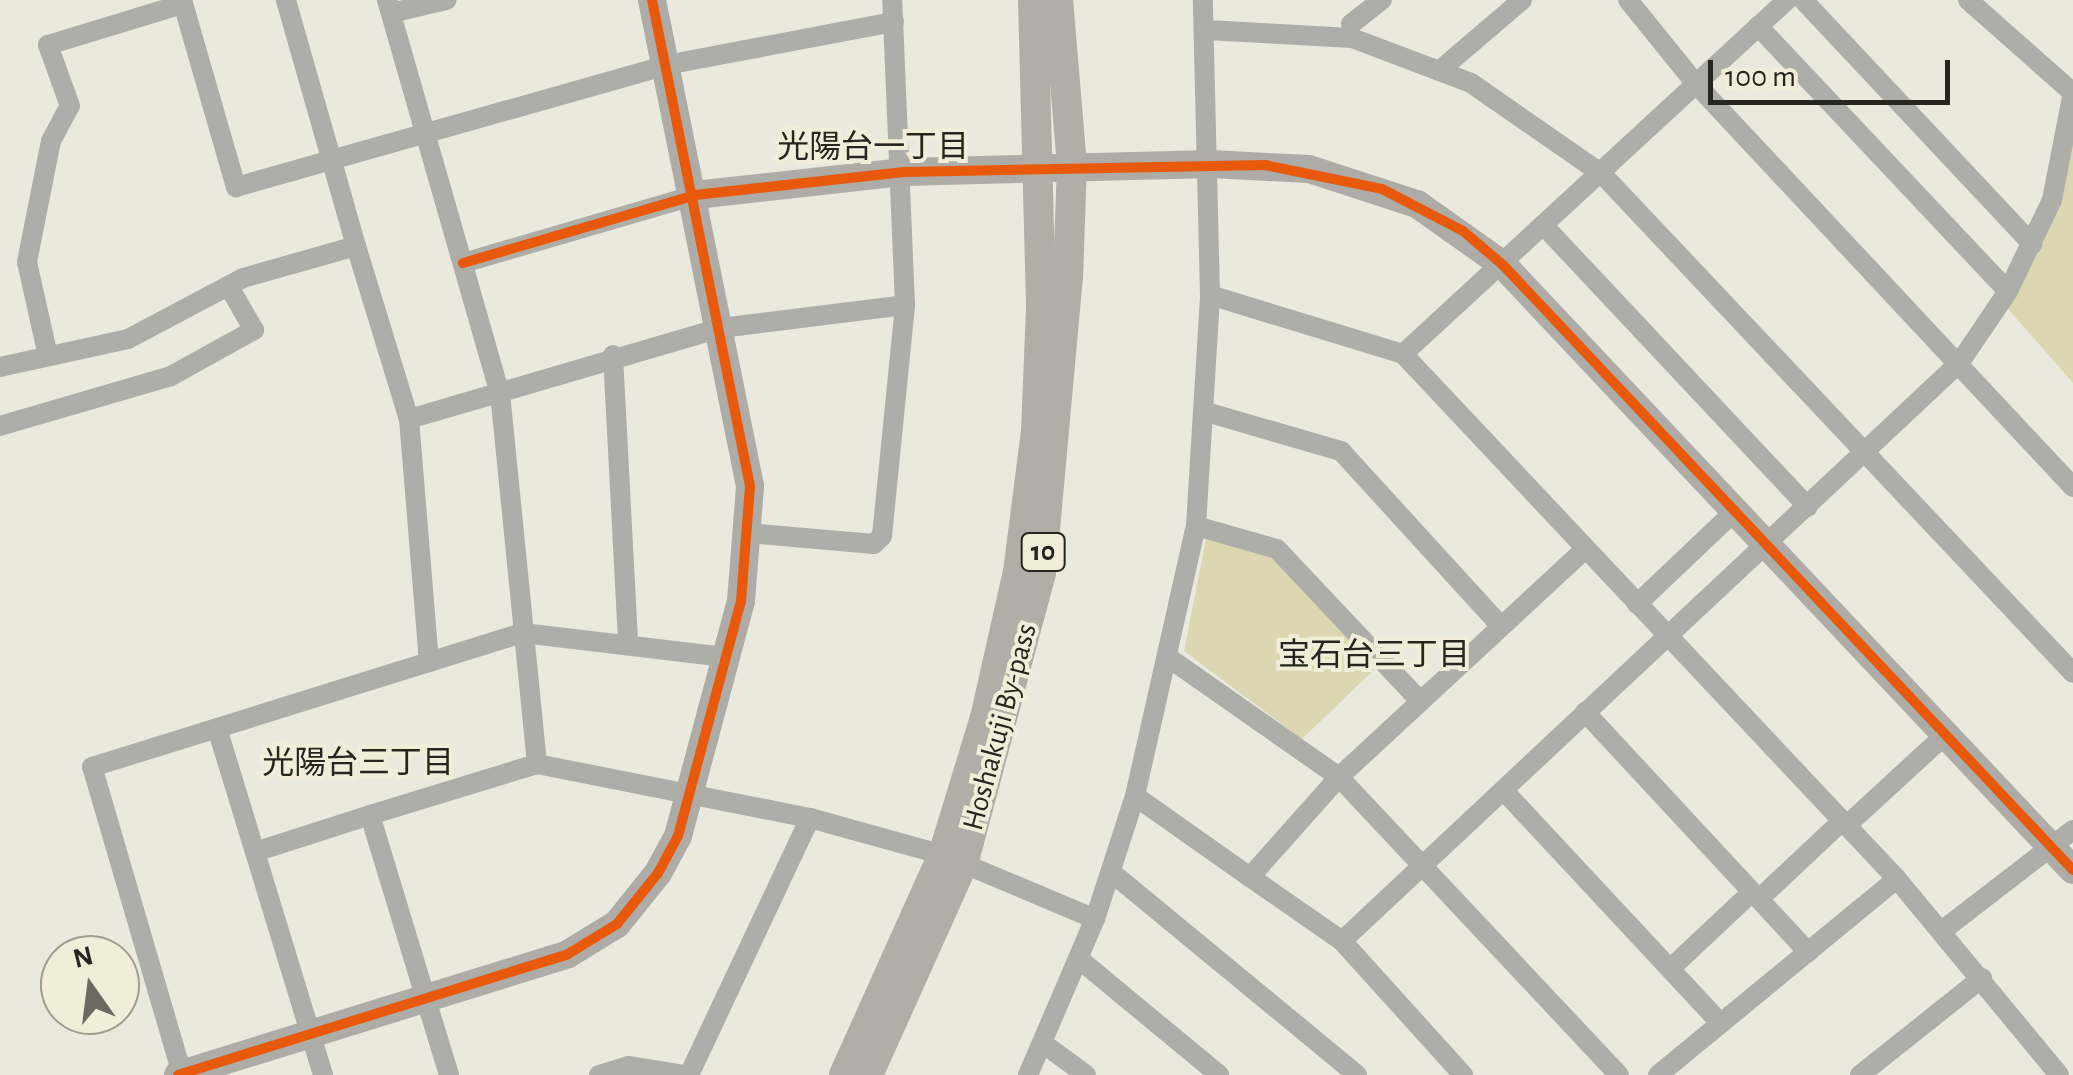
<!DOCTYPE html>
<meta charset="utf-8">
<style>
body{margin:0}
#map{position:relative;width:2073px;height:1075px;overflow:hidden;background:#eae9de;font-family:"Alegreya Sans","Noto Sans JP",sans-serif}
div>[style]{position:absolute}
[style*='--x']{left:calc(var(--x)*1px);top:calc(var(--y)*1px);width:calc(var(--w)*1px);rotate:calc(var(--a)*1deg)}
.green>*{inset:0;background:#ddd7b1}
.street>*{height:20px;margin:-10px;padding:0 10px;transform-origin:10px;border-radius:10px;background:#aeaea9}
.secondary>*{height:28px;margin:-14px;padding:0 14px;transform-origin:14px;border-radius:14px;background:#adaca7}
.primary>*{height:30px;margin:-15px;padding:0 15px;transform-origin:15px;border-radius:15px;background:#afafa8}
.cycleway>*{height:10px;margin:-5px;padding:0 5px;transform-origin:5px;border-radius:5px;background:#e8590c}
span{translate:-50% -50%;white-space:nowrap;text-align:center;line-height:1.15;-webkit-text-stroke:8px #f0edd8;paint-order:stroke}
.shield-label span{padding:2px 8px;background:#f0edd8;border:2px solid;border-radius:8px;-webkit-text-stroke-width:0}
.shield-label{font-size:28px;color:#27261e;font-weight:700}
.street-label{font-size:30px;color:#27261e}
.neighbourhood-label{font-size:32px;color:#27261e}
.north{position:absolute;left:40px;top:935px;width:100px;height:100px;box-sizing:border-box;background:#f0edd8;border:2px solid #a09d8e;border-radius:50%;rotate:346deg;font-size:28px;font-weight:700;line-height:40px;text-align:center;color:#27261e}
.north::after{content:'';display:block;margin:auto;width:35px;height:45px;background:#6b6a61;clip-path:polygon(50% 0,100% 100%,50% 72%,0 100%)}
.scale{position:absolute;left:1708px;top:60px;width:242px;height:45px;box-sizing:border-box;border:5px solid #27261e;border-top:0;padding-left:12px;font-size:30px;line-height:35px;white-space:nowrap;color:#27261e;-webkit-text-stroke:8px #f0edd8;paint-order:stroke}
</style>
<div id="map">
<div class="green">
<div style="clip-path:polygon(2073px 142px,2073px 383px,2008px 309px,2040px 249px)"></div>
<div style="clip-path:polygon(1206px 539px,1274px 555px,1376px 668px,1302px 739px,1184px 651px)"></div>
</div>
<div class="street">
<div style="--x:182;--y:0;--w:195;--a:73.9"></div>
<div style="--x:236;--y:187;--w:447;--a:-15.8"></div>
<div style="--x:666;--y:65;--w:232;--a:-10.7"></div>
<div style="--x:387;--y:0;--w:409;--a:74"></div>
<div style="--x:500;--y:393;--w:373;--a:84.3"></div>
<div style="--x:1628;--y:0;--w:108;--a:51"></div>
<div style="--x:1696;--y:84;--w:552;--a:46.91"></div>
<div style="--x:1803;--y:0;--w:335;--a:46.8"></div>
<div style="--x:1968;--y:0;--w:140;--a:41.5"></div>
<div style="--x:391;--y:13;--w:57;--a:-13.1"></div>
<div style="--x:1351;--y:24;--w:39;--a:-38"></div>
<div style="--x:1758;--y:26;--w:364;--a:46.7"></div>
<div style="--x:1206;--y:30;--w:146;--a:3.1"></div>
<div style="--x:1352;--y:38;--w:127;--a:20.7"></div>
<div style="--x:1471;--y:83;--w:160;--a:34.8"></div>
<div style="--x:1602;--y:174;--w:686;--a:46.65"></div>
<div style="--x:1439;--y:71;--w:109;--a:-40.5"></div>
<div style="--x:1545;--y:227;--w:384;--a:46.8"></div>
<div style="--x:356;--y:246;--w:181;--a:73"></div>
<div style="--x:409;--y:419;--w:244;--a:85.3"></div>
<div style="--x:463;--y:263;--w:242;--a:-16.3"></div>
<div style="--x:1210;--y:295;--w:202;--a:17"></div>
<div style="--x:1403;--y:354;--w:721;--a:46.74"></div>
<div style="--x:1897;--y:879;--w:254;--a:50.4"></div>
<div style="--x:1403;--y:354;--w:522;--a:-42.67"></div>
<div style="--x:613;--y:355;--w:290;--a:87"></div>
<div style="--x:48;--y:356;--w:96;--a:-102.6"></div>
<div style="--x:27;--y:262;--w:123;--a:-78.8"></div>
<div style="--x:51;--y:141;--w:40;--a:-62"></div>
<div style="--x:70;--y:106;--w:65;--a:-109.8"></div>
<div style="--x:48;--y:45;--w:141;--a:-16.9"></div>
<div style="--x:0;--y:367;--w:131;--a:-12.3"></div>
<div style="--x:128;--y:339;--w:130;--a:-27.9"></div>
<div style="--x:243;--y:278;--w:117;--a:-15.8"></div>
<div style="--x:356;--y:246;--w:256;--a:-105.9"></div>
<div style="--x:1203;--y:411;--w:144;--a:16.2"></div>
<div style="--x:1341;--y:451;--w:237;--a:47.6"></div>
<div style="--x:409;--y:419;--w:325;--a:-16.3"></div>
<div style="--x:721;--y:328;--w:185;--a:-7.1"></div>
<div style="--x:0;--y:426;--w:178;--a:-16.3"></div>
<div style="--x:171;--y:376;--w:95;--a:-29"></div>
<div style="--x:254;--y:330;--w:50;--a:-120.2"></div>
<div style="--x:1196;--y:526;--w:84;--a:15.9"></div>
<div style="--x:1277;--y:549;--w:209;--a:46.7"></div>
<div style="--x:748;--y:533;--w:126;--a:5"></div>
<div style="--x:874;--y:544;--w:11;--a:-45"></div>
<div style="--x:882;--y:536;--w:232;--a:-84.3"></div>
<div style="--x:905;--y:305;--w:305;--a:-92.4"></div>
<div style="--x:1637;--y:604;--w:134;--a:-43.5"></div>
<div style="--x:1169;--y:658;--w:208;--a:35"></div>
<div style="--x:1339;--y:777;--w:409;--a:46.8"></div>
<div style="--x:1585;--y:712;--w:328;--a:47.1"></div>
<div style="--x:217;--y:728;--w:363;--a:73"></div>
<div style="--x:1504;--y:791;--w:318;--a:47"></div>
<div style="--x:1135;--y:796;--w:141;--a:35.2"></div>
<div style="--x:1250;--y:877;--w:134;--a:-48.3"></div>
<div style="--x:1339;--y:777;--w:335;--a:-42.8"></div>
<div style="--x:1846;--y:826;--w:134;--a:-42.6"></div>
<div style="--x:255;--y:852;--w:121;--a:-17.8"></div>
<div style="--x:1111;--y:872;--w:319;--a:39.5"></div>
<div style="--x:1250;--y:877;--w:112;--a:34.8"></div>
<div style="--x:1342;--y:941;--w:181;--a:47.9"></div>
<div style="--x:1759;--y:899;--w:114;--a:-43.2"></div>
<div style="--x:1943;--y:930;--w:164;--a:-37.6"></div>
<div style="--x:1342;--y:941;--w:847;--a:-43.13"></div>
<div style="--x:1960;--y:362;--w:86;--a:-55.9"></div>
<div style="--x:2008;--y:291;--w:101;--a:-64.2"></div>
<div style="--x:2052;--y:200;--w:110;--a:-79"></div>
<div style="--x:1079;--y:959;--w:182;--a:39.6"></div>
<div style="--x:1671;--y:968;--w:111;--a:-43.2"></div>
<div style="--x:1044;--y:1044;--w:52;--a:36.4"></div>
<div style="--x:182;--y:1074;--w:320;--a:-106.3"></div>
<div style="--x:92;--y:767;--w:451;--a:-17.3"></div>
<div style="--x:523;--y:633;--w:203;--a:6.8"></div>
<div style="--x:449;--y:1075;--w:272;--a:-106.9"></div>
<div style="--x:370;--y:815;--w:175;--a:-17"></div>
<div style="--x:537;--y:764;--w:278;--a:11.2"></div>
<div style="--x:810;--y:818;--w:138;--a:15.5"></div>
<div style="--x:943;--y:855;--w:165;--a:22.8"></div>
<div style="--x:599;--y:1075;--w:30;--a:-17"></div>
<div style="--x:628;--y:1066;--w:58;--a:9"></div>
<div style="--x:689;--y:1075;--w:284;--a:-64.8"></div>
<div style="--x:1028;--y:1075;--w:170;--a:-66.8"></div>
<div style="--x:1095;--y:919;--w:129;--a:-72"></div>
<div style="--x:1135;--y:796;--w:277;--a:-77.3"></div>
<div style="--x:1196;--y:526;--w:231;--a:-86.5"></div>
<div style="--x:1210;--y:295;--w:295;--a:-91.4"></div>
<div style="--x:1658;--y:1075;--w:309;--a:-39.4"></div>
<div style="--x:1860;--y:1075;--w:156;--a:-38.5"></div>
</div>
<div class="secondary">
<div style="--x:695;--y:195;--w:210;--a:-6.3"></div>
<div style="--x:904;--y:172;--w:308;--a:-1.5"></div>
<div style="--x:1212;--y:164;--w:97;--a:3"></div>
<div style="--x:1309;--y:169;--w:114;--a:18"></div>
<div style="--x:1417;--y:204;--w:105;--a:35.3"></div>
<div style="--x:1503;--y:265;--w:831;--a:46.71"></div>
<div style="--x:178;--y:1075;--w:408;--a:-17.2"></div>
<div style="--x:568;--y:954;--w:57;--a:-31.5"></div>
<div style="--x:617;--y:924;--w:65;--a:-51.2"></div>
<div style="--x:658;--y:873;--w:42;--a:-61.6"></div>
<div style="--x:678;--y:836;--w:243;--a:-75"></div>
<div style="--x:741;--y:601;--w:115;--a:-85.5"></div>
<div style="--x:750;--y:486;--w:496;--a:-101.4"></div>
</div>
<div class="primary">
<div style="--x:844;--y:1075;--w:241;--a:-65.8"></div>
<div style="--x:943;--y:855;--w:143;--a:-73"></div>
<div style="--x:985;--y:718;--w:150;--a:-77.3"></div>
<div style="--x:1018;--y:572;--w:141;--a:-82.7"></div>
<div style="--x:1036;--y:432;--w:127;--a:-87.7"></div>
<div style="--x:1041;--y:305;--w:305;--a:-91.5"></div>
<div style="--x:868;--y:1075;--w:231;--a:-65.8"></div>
<div style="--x:963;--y:864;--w:301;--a:-75"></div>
<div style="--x:1041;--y:573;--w:296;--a:-84.8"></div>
<div style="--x:1068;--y:278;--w:112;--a:-88"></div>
<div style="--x:1072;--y:166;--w:167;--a:-94.8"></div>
</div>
<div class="cycleway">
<div style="--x:463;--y:263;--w:242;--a:-16.3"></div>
<div style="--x:695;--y:195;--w:210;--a:-6.3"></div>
<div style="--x:904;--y:172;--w:361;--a:-1.1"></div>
<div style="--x:1265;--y:165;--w:119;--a:11.6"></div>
<div style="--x:1382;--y:189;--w:91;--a:27.4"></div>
<div style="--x:1463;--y:231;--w:52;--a:40.4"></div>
<div style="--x:1503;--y:265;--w:831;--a:46.71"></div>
<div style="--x:178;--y:1075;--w:408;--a:-17.2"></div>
<div style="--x:568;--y:954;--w:57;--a:-31.5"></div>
<div style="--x:617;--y:924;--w:65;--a:-51.2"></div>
<div style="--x:658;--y:873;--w:42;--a:-61.6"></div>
<div style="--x:678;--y:836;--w:243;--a:-75"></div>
<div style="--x:741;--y:601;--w:115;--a:-85.5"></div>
<div style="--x:750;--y:486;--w:496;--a:-101.4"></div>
</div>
<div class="shield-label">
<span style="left:1043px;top:552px">10</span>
</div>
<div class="street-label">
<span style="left:1000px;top:727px;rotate:-75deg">Hoshakuji By-pass</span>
</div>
<div class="neighbourhood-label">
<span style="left:873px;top:147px">光陽台一丁目</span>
<span style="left:1374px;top:655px">宝石台三丁目</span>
<span style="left:358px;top:763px">光陽台三丁目</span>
</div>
<div class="north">N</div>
<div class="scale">100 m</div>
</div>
